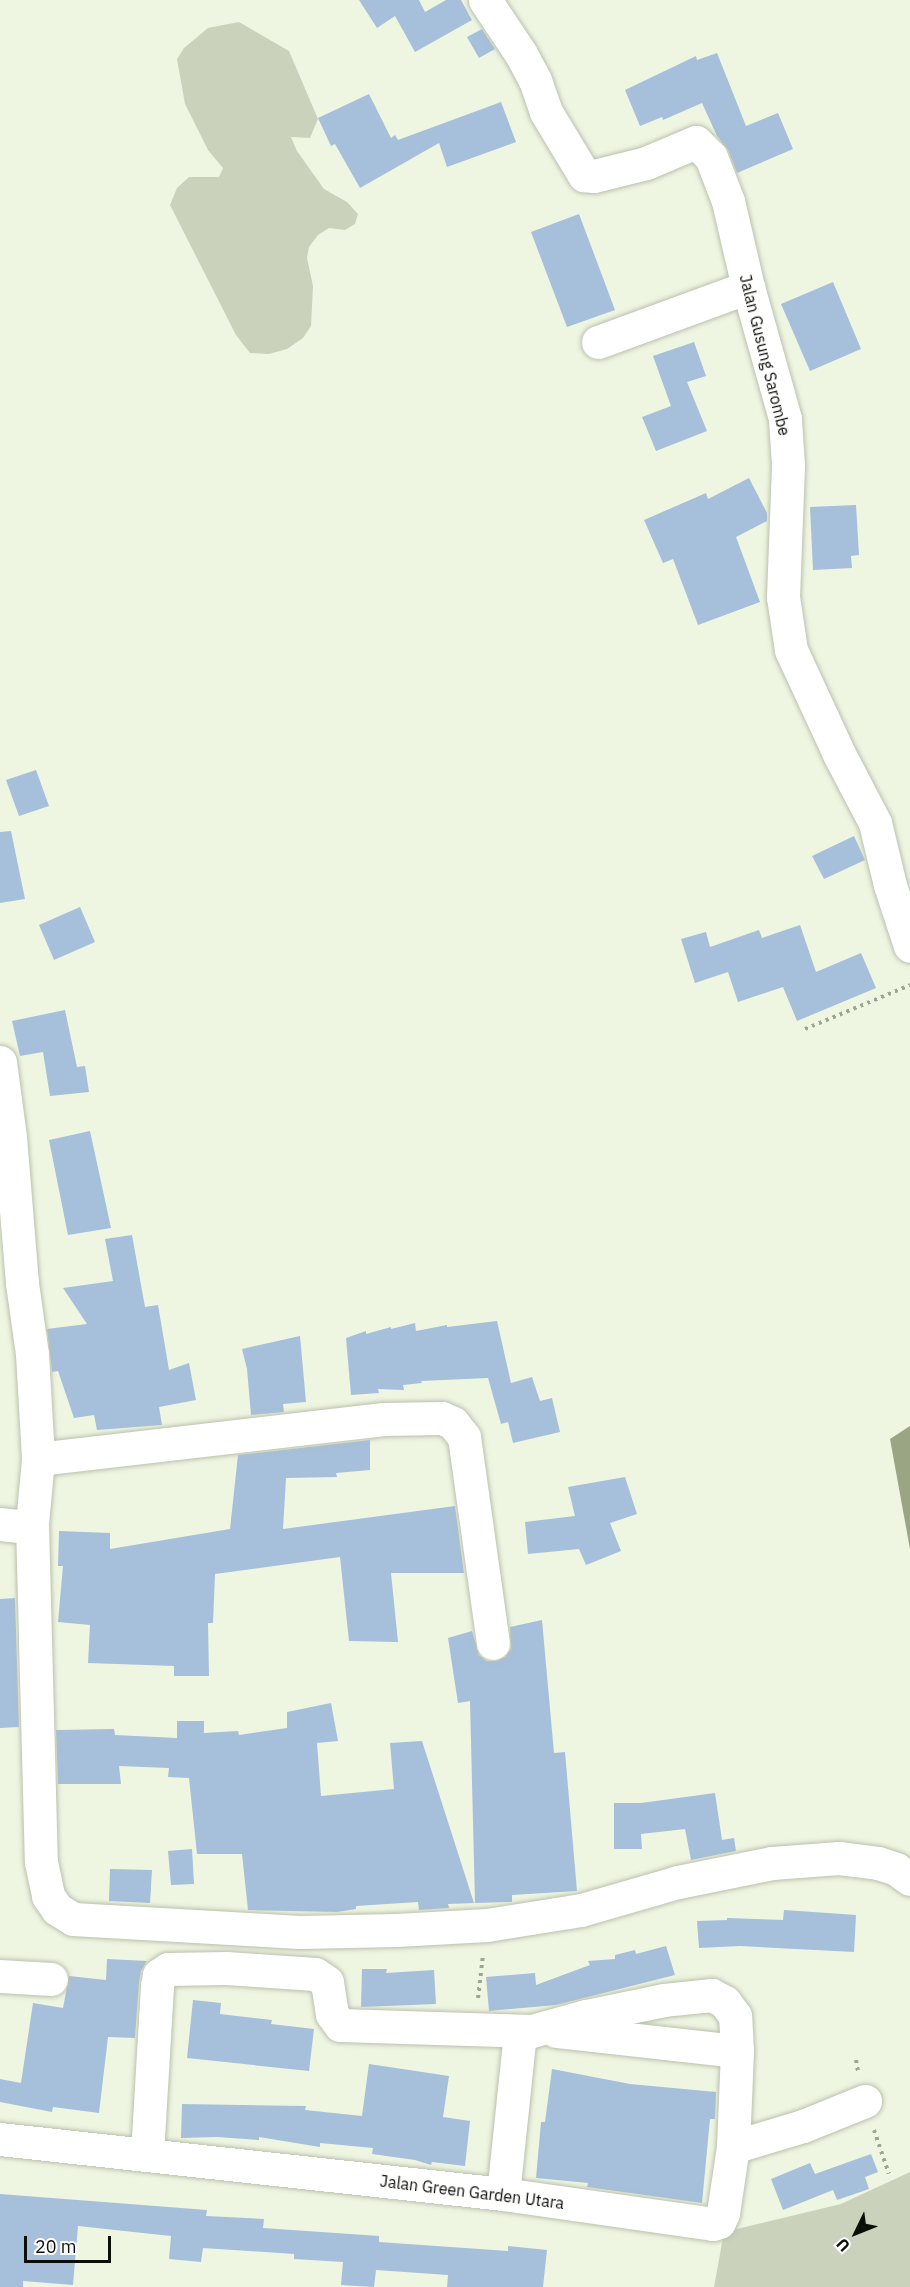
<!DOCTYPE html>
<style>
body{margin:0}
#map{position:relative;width:910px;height:2287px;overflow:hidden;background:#eef5e1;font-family:"IBM Plex Sans",sans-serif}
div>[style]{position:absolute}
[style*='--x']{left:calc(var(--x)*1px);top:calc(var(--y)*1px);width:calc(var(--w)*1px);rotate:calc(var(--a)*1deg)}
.green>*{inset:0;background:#cad2bc}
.water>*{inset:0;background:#9aa584}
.building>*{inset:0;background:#a6bfdb}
.path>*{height:4px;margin-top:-2px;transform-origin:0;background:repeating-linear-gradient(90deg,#9fa495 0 3px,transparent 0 7.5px)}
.roads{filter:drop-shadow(0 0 2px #bac1ae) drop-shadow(0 0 2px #bac1ae)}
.minor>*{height:33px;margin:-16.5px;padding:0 16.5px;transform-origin:16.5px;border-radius:16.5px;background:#fff}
span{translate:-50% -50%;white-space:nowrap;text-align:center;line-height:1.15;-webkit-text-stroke:5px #fff;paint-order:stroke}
.street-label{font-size:16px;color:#0c0e08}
.north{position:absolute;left:826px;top:2203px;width:60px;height:60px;-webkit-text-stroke:4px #fff;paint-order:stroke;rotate:227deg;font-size:16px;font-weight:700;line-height:24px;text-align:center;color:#0c0e08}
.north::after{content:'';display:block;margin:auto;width:21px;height:27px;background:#0c0e08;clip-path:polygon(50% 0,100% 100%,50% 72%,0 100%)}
.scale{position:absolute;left:24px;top:2236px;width:87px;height:27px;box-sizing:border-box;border:3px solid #0c0e08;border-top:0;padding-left:8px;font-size:18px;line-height:21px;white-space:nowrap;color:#0c0e08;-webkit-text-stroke:4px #fff;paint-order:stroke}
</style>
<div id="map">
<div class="green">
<div style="clip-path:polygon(239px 22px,289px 51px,318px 119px,310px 138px,291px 137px,297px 151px,324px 189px,347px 202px,358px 214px,355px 224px,345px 230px,329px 228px,318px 235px,309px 247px,307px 258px,313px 286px,311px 326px,303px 338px,287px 349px,269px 354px,250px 353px,236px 335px,170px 205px,177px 188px,189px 177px,219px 177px,223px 168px,208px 150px,185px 104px,177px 59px,184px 48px,208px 28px)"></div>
<div style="clip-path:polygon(910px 2172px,910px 2287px,714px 2287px,724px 2232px,841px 2204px)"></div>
</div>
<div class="water">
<div style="clip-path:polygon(910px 1426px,910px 1549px,890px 1439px)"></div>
</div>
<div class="building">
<div style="clip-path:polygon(359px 0,419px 0,425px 12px,446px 0,461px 0,472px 20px,415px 52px,395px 16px,377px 28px)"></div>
<div style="clip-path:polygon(482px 29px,495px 49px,479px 58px,467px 37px)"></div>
<div style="clip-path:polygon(717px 53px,746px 126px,778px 113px,793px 149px,737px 173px,728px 150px,717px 136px,702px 103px,663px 120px,662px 117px,640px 126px,625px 90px,696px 56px,697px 60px)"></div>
<div style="clip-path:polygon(369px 94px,391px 138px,395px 135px,398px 140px,501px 102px,516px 142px,447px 167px,439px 143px,360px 188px,335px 144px,331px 146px,318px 118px)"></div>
<div style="clip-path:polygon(579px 214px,615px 310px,567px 327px,531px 232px)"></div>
<div style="clip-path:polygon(833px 282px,861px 349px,810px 371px,781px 304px)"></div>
<div style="clip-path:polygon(694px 342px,706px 376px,687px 382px,707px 431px,656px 451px,642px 417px,671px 406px,653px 356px)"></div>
<div style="clip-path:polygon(749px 478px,767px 513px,767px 521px,736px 537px,760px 602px,698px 625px,673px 559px,663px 563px,644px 520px,706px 493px,708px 499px)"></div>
<div style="clip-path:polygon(856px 505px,859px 555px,851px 556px,852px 568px,813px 570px,810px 507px)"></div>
<div style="clip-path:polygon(36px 770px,49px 806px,19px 816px,6px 780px)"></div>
<div style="clip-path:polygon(11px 831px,25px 899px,0 903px,0 832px)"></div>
<div style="clip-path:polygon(854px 836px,865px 860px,824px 879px,812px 856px)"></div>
<div style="clip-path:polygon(80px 907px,95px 942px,54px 960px,39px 925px)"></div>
<div style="clip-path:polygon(800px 925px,816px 972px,861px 953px,876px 988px,797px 1021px,783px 987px,738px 1002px,728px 972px,695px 983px,681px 939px,706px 932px,710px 947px,759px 930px,762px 938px)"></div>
<div style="clip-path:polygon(65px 1010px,77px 1067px,85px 1066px,89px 1092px,50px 1096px,43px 1052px,20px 1056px,12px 1021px)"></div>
<div style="clip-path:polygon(90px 1131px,111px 1228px,68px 1235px,49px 1140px)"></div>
<div style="clip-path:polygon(132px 1235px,145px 1307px,158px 1305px,169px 1370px,189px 1363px,196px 1400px,159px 1407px,162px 1425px,97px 1430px,94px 1415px,74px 1418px,58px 1371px,52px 1372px,47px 1329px,87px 1324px,63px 1288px,113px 1281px,105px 1239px)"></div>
<div style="clip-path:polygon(497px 1321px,511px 1383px,532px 1377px,540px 1401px,552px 1398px,560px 1432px,513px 1443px,508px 1422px,501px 1424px,488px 1378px,421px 1381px,422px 1383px,403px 1385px,404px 1390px,378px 1389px,379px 1393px,351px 1395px,346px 1338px,366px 1331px,366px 1334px,391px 1327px,391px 1329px,415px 1323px,416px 1331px,447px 1325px,447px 1327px)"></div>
<div style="clip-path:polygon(300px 1336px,306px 1402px,283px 1404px,284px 1412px,251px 1415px,247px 1369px,242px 1349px)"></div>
<div style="clip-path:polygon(370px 1440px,370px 1470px,336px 1473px,337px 1477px,286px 1478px,283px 1529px,455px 1506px,464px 1573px,391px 1573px,398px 1642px,349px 1641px,340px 1557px,215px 1574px,213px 1623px,208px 1623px,209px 1676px,174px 1676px,174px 1666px,88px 1663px,90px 1625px,58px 1622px,63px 1566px,58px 1566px,59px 1531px,110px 1533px,110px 1549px,230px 1529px,238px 1455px)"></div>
<div style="clip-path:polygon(625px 1477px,637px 1514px,610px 1523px,621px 1551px,586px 1565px,579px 1549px,528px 1554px,525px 1522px,575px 1516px,568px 1487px)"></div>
<div style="clip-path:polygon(15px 1598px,19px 1727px,0 1728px,0 1599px)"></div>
<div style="clip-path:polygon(542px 1620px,554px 1753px,565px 1752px,577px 1891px,512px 1895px,512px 1902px,509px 1902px,475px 1903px,470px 1701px,458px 1703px,448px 1638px,472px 1631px,479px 1655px,487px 1661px,496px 1661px,505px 1657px,511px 1649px,510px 1627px)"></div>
<div style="clip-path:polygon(331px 1703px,338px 1741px,317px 1743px,321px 1796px,394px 1789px,390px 1743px,422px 1741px,474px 1903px,448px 1904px,449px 1908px,419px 1910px,418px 1902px,356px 1906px,356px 1909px,337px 1912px,248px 1910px,242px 1854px,197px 1854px,189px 1778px,168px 1777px,169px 1768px,119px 1766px,121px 1784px,58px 1784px,56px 1730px,114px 1729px,115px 1735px,177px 1738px,177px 1721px,204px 1721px,204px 1733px,238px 1731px,239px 1735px,287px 1728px,287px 1712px)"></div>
<div style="clip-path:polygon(715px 1793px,722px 1840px,734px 1838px,736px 1851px,691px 1860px,685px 1829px,641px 1834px,642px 1849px,614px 1849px,614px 1803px,641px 1803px)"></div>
<div style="clip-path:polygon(192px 1849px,194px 1884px,171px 1885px,168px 1851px)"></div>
<div style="clip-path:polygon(110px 1869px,152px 1870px,150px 1903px,109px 1901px)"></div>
<div style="clip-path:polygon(784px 1910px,856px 1915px,854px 1952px,740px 1946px,699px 1948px,697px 1921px,727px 1920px,727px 1918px,783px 1920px)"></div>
<div style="clip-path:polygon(666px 1946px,675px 1975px,556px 2005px,489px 2011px,486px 1977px,535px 1973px,536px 1985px,590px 1965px,588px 1961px,615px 1959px,615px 1955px,635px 1950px,636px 1954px)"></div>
<div style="clip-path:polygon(107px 1959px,147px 1961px,141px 1971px,139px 1983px,135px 2038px,108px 2037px,99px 2113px,53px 2107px,52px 2112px,0 2102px,0 2079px,21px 2083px,33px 2003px,63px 2008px,69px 1976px,106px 1980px)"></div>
<div style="clip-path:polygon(362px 1969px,387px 1969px,386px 1973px,434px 1970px,436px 2004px,361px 2007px)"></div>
<div style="clip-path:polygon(193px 2000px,221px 2003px,220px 2014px,272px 2020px,271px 2024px,314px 2029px,309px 2071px,187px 2058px)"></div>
<div style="clip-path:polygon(369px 2064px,449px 2076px,443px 2117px,470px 2121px,465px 2166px,432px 2162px,431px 2165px,415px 2160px,372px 2154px,373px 2148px,320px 2143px,320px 2147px,259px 2137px,259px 2140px,217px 2137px,181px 2138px,182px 2104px,306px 2106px,305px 2110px,362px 2116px)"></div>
<div style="clip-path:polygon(552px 2069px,630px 2084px,716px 2092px,715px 2119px,710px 2119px,702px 2203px,587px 2187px,588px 2183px,536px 2178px,541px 2122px,545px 2122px)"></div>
<div style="clip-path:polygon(871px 2154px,878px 2172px,865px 2177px,869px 2189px,837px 2200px,833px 2190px,783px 2210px,771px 2179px,810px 2163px,815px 2174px)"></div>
<div style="clip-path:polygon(0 2194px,207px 2210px,206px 2216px,264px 2219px,263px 2228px,379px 2236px,379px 2242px,508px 2251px,508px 2246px,547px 2250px,543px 2287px,447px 2287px,448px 2275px,376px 2270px,374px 2287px,341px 2285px,343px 2262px,294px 2259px,294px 2254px,203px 2248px,201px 2262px,169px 2259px,171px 2236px,78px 2226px,73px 2285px,23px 2281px,23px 2287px,0 2287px)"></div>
</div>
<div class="path">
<div style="--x:805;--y:1029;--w:114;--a:-22.7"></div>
<div style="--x:478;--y:1998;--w:43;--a:-83.4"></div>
<div style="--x:856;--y:2060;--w:11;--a:80"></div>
<div style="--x:874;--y:2130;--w:46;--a:71.2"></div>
</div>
<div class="roads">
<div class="minor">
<div style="--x:485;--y:0;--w:65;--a:56.3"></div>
<div style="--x:521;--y:54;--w:30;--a:62"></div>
<div style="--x:535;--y:80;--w:34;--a:71"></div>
<div style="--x:546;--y:112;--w:74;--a:58.9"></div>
<div style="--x:584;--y:175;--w:10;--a:6"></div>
<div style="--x:594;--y:176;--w:54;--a:-14"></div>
<div style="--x:646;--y:163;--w:54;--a:-22.8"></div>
<div style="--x:696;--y:142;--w:21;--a:45"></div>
<div style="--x:711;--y:157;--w:47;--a:68.9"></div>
<div style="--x:728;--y:201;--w:88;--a:76.9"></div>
<div style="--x:748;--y:287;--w:137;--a:74.3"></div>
<div style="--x:785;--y:419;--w:47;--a:86.3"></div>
<div style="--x:788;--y:466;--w:131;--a:92.2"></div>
<div style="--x:783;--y:597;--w:54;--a:81.4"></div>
<div style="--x:791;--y:650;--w:115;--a:65.2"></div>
<div style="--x:839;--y:754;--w:78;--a:62.4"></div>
<div style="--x:875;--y:823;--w:64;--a:76.4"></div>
<div style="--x:890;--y:885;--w:64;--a:71.8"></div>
<div style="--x:598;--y:342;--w:160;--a:-20.1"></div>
<div style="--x:0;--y:1062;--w:76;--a:82.4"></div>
<div style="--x:10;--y:1137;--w:146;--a:85.3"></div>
<div style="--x:22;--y:1283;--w:72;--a:82"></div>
<div style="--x:32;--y:1354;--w:105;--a:86.7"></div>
<div style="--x:38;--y:1459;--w:65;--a:95.3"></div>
<div style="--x:38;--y:1459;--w:348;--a:-6.6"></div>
<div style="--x:384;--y:1419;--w:58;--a:-1"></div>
<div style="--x:442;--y:1418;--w:12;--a:24"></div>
<div style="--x:453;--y:1423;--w:18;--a:52"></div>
<div style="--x:464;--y:1437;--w:208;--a:82"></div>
<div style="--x:0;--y:1524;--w:18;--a:6"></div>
<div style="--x:18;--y:1526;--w:14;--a:-8"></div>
<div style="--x:32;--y:1524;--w:338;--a:88.5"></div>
<div style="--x:41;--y:1862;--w:35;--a:78"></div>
<div style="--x:48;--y:1896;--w:16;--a:55"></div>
<div style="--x:57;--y:1909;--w:19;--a:32"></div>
<div style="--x:73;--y:1919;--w:227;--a:3.3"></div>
<div style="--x:300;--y:1932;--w:96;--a:-1.2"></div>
<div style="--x:396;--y:1930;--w:91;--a:-3.1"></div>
<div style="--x:487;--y:1925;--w:95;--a:-9.1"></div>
<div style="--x:581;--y:1910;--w:101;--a:-16.1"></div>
<div style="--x:678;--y:1882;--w:96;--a:-11.4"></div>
<div style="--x:772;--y:1863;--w:67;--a:-4.3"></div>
<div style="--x:839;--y:1858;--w:39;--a:7"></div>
<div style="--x:878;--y:1863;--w:19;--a:18"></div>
<div style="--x:896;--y:1869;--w:17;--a:36"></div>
<div style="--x:0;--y:1976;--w:51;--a:3.4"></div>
<div style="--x:556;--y:2031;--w:182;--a:6.3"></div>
<div style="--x:0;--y:2139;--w:506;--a:6.24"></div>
<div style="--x:503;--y:2194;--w:212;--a:8.1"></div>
<div style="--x:713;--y:2224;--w:6;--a:-18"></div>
<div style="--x:719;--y:2222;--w:10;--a:-66"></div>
<div style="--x:723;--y:2213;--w:67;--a:-81.4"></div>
<div style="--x:733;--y:2147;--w:96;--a:-87.6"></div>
<div style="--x:737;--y:2051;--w:35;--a:-93"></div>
<div style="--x:735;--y:2016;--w:17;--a:-126"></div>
<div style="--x:725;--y:2002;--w:15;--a:-152"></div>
<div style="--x:712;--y:1995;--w:48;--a:174.1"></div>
<div style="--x:664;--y:2000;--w:80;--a:168.4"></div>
<div style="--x:586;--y:2016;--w:56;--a:164.5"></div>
<div style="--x:532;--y:2031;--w:192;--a:-178.2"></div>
<div style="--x:340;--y:2025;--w:14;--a:-126"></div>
<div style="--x:332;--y:2014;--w:32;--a:-99"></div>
<div style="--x:327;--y:1982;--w:14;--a:-146"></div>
<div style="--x:315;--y:1974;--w:89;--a:-176.1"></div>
<div style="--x:226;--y:1968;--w:58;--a:179"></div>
<div style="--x:168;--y:1969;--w:11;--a:146"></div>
<div style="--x:159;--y:1975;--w:11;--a:100"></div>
<div style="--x:157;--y:1986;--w:169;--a:93.4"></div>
<div style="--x:733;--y:2147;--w:73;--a:-16.7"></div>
<div style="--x:803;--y:2126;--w:67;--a:-22"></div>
<div style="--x:503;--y:2194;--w:163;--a:-84"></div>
</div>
</div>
<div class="street-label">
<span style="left:765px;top:355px;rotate:76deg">Jalan Gusung Sarombe</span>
<span style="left:472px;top:2192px;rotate:7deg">Jalan Green Garden Utara</span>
</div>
<div class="north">U</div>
<div class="scale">20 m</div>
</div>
